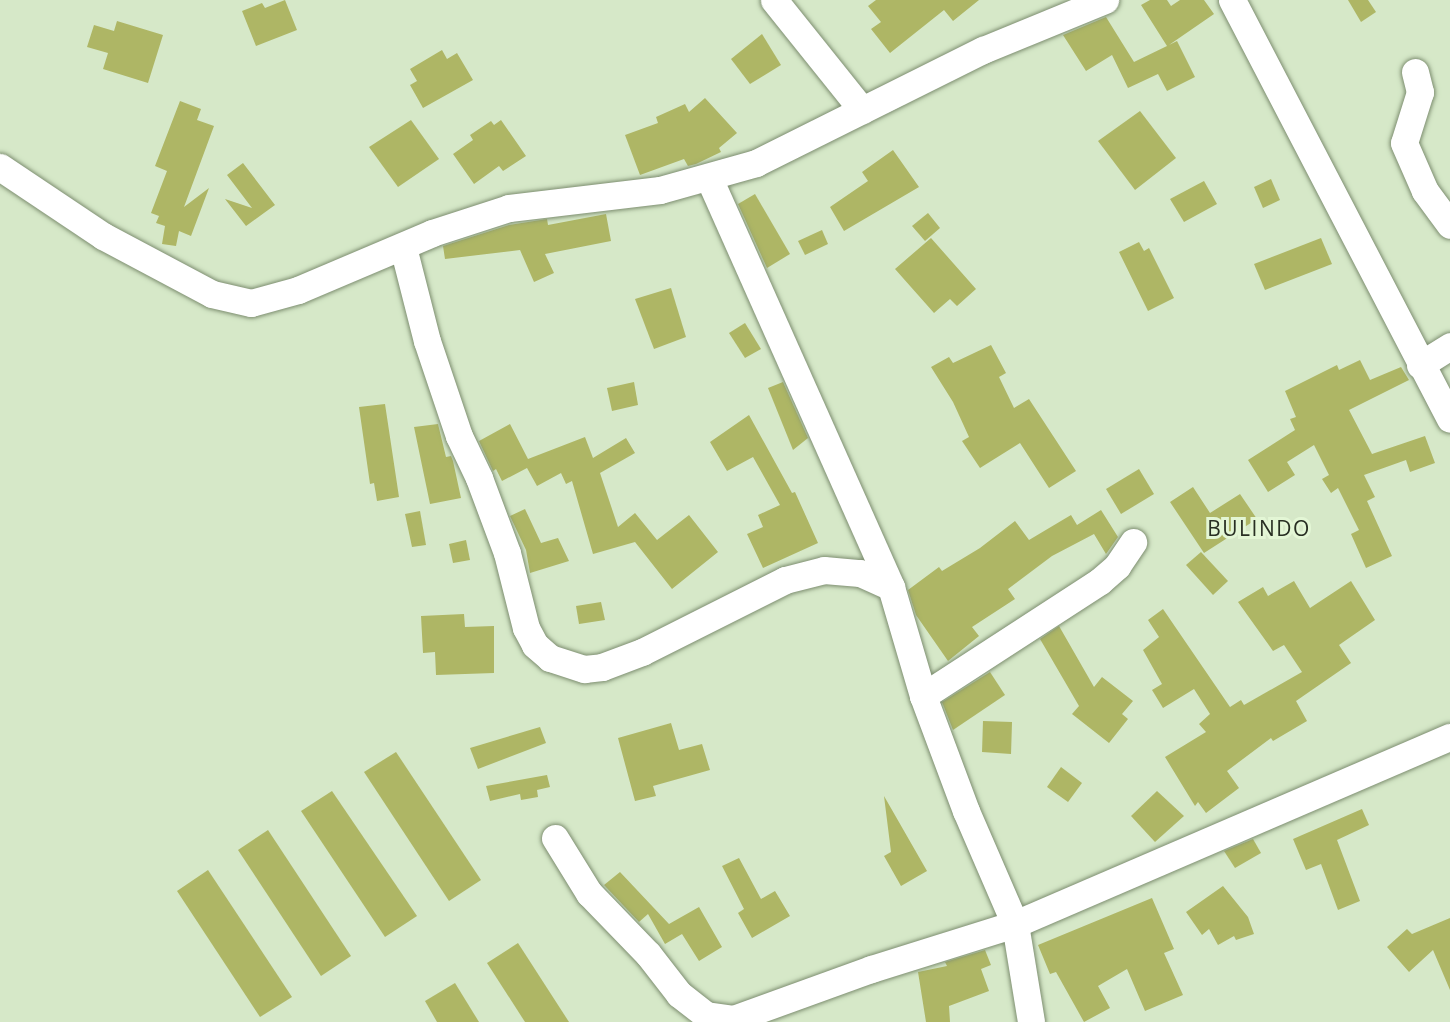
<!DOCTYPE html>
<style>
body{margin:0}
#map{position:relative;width:1450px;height:1022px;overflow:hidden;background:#d6e8c8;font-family:"Open Sans",sans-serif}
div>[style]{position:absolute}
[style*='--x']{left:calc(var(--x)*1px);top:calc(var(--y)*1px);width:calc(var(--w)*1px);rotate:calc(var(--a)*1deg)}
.building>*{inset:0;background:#aeb665}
.roads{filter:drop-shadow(0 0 2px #7d8e70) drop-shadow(0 0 2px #7d8e70)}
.minor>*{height:27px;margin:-13.5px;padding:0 13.5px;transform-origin:13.5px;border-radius:13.5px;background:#fff}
span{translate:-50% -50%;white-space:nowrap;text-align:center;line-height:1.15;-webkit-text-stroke:6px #e3f6d5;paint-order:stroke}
.quarter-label{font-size:21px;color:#282f23;letter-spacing:1.5px}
</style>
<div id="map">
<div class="building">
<div style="clip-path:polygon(285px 0,297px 30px,256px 46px,242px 11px,262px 3px,265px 8px)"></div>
<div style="clip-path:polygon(876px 0,979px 0,953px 21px,944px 10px,890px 53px,871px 29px,881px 22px,868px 6px)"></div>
<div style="clip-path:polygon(1150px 0,1167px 0,1171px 6px,1180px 0,1204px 0,1214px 14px,1169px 45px,1177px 41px,1195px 77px,1167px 91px,1158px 74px,1128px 88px,1112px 55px,1086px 71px,1063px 35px,1106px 17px,1134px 62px,1167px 46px,1141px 5px)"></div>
<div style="clip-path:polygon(1348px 0,1368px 0,1376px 12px,1361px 22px)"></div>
<div style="clip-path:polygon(117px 21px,163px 35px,148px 83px,103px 69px,108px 53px,87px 47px,94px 25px,114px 31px)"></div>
<div style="clip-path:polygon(762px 34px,781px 65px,750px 84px,731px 59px)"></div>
<div style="clip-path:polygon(442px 50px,447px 59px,457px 53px,473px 80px,423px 108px,410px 85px,417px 81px,410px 69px)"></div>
<div style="clip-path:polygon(705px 98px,737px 133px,719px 148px,721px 152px,696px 164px,688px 166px,684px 159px,640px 175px,625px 135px,658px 123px,656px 117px,685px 104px,689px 112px)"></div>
<div style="clip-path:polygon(180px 101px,201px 109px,197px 120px,214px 126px,184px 207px,209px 188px,191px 236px,179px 231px,176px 246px,162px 244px,165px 226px,156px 223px,159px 216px,151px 213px,167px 171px,155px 166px)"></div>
<div style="clip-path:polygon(1140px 111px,1176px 158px,1135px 190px,1098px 141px)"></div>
<div style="clip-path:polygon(411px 120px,439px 159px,398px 187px,369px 147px)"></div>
<div style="clip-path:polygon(501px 120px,526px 156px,503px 171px,499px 166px,474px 184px,453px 154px,473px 140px,470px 135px,491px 121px,494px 125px)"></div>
<div style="clip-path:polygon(893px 150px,919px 187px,844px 231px,830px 207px,868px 181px,862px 172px)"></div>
<div style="clip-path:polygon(243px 163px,275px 205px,246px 226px,225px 199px,252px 208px,227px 175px)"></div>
<div style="clip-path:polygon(1271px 179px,1280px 200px,1263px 208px,1254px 187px)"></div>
<div style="clip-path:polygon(1204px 181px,1217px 204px,1184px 222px,1170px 199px)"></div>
<div style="clip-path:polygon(755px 194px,790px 254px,767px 268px,738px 204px)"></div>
<div style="clip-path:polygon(928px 213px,940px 228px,925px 241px,912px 226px)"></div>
<div style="clip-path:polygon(606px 214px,611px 241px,545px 254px,554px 273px,534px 282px,520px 250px,445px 259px,443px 246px,509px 225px,547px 219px,548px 225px)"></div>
<div style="clip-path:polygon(822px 230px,828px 244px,805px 255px,798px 241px)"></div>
<div style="clip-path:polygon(931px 238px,976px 289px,957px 306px,950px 299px,934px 313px,895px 269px)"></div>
<div style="clip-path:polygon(1321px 238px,1332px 264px,1265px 290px,1254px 264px)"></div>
<div style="clip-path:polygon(1139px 242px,1144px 251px,1149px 248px,1174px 298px,1148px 311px,1119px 252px)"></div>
<div style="clip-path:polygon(671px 288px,686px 337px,654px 349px,635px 299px)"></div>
<div style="clip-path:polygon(745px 323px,761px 349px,745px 358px,729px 333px)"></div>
<div style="clip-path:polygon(991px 345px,1006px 373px,999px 377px,1014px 408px,1029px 399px,1076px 471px,1049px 488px,1020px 443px,980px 468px,962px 441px,969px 437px,953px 402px,931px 367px,949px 357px,953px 363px)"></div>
<div style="clip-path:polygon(1360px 360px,1370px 380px,1401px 367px,1409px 380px,1349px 410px,1372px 454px,1425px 436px,1435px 463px,1410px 472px,1406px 460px,1364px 475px,1375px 497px,1367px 501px,1392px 556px,1366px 568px,1351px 534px,1359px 530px,1338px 488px,1331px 493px,1322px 479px,1329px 475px,1314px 445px,1287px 462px,1295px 475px,1268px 492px,1248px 460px,1295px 430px,1290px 419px,1296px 417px,1285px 391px,1337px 365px,1339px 370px)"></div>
<div style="clip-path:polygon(634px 382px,638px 405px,612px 411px,607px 388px)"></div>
<div style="clip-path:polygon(783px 382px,808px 438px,793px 450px,768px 388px)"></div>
<div style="clip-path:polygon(385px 404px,399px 497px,377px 501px,374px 483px,370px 484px,359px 407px)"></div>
<div style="clip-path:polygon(749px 415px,792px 493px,795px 492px,818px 543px,763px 568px,747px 534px,763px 527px,758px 515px,780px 505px,753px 457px,727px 471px,710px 442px)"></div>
<div style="clip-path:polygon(438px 424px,446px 457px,451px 456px,453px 461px,461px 498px,430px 504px,414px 427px)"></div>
<div style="clip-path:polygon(510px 424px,528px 459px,585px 437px,593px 458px,626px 438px,635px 453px,600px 473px,618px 527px,635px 513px,657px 540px,689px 515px,718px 552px,672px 589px,635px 542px,593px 554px,572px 481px,566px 484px,561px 473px,537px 486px,527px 468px,502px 481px,496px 469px,493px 471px,479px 441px)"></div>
<div style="clip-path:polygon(1139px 469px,1154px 494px,1121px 514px,1106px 489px)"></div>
<div style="clip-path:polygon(1193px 487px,1210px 513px,1240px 494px,1257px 519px,1204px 553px,1170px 502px)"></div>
<div style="clip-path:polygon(525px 509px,541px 543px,558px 538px,569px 561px,530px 573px,526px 550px,510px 516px)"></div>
<div style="clip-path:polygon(1101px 510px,1118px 537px,1106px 554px,1094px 534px,1052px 556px,1008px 589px,1015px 599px,972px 627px,979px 636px,948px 661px,916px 615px,908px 590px,939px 567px,942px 571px,980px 548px,1015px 521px,1029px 540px,1071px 515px,1077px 525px)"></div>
<div style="clip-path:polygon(420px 511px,426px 545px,412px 547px,405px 514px)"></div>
<div style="clip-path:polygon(466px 540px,470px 560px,453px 563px,449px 544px)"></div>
<div style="clip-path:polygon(1201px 552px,1228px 581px,1213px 595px,1186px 565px)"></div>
<div style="clip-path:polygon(1294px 581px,1310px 608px,1351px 581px,1375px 620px,1339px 645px,1351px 663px,1296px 701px,1307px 721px,1273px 741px,1271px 738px,1227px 771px,1239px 788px,1206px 813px,1198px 802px,1195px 806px,1165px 757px,1206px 732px,1199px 724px,1210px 714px,1194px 689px,1163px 708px,1152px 690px,1162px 684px,1143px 650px,1159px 637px,1148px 620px,1163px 609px,1230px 707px,1241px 700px,1244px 705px,1302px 672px,1284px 645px,1273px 651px,1238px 602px,1263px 587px,1268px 596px)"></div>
<div style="clip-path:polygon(601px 602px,605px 620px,579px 624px,576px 606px)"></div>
<div style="clip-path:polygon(464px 614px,465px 627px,494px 626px,494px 673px,436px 675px,435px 652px,423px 653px,421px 616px)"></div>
<div style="clip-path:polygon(1059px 626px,1094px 687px,1102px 677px,1133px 701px,1122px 714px,1128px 719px,1109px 743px,1072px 714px,1079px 706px,1040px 639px)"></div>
<div style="clip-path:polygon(990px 672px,1005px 695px,953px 730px,942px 702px)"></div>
<div style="clip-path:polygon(983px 721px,1012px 722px,1011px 754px,982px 752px)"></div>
<div style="clip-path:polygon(671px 723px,679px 750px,702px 744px,710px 770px,653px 786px,656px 796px,635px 801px,618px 738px)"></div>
<div style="clip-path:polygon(540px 727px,546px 743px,478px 769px,470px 748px)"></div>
<div style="clip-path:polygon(396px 752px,481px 880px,449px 901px,364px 772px)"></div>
<div style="clip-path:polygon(1061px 767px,1082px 783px,1068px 802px,1047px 787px)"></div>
<div style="clip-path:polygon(547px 775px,550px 787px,537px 790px,538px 797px,521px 800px,520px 794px,490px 801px,486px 786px)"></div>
<div style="clip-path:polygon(332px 791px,417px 916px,385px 937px,301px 811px)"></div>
<div style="clip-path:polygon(1157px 791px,1184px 816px,1155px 842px,1131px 816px)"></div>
<div style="clip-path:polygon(884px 796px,927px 871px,901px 886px,884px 856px,891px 852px)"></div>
<div style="clip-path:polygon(1362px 809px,1369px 825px,1337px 840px,1360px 901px,1338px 910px,1321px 864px,1306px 870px,1293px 839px)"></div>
<div style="clip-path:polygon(268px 830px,351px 956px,321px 976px,238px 850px)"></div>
<div style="clip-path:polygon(1253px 839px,1261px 853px,1235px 868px,1224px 851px)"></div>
<div style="clip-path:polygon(739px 858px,761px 899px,775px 891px,790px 916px,752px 938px,738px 913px,744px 909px,722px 866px)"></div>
<div style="clip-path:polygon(208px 870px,292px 997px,260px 1017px,177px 891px)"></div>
<div style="clip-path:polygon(620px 872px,669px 924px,699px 907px,722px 947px,699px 961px,682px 934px,665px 944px,648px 914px,639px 922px,604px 885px)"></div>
<div style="clip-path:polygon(1223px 886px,1248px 917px,1254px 934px,1236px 940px,1234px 936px,1218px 945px,1209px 929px,1202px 935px,1186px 912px)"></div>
<div style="clip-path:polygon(1152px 898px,1174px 949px,1164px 953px,1183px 995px,1145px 1011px,1127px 969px,1098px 986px,1110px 1008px,1084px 1022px,1056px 972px,1050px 974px,1038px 945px)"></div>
<div style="clip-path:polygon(1450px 918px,1450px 990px,1433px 950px,1409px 972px,1387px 947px,1407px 929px,1412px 934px)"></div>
<div style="clip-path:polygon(518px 943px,569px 1022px,525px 1022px,487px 963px)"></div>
<div style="clip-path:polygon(985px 950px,991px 965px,981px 969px,989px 991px,949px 1006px,950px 1022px,926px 1022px,918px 972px,947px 966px,945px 962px)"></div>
<div style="clip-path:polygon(455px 983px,479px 1022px,437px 1022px,425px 1001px)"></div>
</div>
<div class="roads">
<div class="minor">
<div style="--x:774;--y:0;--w:141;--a:51.3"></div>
<div style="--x:1232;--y:0;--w:472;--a:62.5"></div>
<div style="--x:1415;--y:72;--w:21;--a:76"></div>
<div style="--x:1420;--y:92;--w:53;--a:107.4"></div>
<div style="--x:1404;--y:143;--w:52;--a:66.4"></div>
<div style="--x:1425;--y:191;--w:42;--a:53.7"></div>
<div style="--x:0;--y:167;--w:124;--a:33.8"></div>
<div style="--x:103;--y:236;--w:123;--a:28"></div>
<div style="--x:212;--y:294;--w:40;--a:13"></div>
<div style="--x:251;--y:303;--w:49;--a:-15.5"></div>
<div style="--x:298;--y:290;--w:146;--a:-23"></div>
<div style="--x:432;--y:233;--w:81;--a:-18"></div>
<div style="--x:509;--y:208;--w:152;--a:-6.8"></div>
<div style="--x:660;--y:190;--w:100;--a:-15.7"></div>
<div style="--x:756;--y:163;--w:254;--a:-26.5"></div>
<div style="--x:983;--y:50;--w:132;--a:-22.3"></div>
<div style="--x:709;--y:178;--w:448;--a:66"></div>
<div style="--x:403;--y:247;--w:97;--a:75.7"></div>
<div style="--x:427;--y:341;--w:100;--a:71.4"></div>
<div style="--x:459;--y:436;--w:47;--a:64.5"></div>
<div style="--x:479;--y:478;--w:80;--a:69.5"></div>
<div style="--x:507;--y:553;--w:77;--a:75.8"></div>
<div style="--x:526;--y:628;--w:19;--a:62"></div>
<div style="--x:535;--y:645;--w:20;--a:41"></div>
<div style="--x:550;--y:658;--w:36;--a:18"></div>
<div style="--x:584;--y:669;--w:18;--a:-6"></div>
<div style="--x:602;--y:667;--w:43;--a:-20.6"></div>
<div style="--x:642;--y:652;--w:160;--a:-26.7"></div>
<div style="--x:785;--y:580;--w:40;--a:-14.4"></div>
<div style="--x:824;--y:570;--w:36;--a:5"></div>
<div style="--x:860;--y:573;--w:34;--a:24"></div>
<div style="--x:891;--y:587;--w:114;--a:73.6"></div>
<div style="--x:923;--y:696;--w:123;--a:69.5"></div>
<div style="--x:966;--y:811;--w:123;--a:66.6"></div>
<div style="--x:1015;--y:924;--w:99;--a:80.7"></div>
<div style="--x:1420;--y:365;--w:36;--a:-32"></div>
<div style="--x:923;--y:696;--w:211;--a:-33"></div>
<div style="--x:1100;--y:581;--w:23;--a:-41"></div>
<div style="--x:1117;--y:566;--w:29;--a:-56"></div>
<div style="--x:555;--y:838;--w:65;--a:58.3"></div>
<div style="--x:589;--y:893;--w:85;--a:46"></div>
<div style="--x:648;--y:954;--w:51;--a:52.2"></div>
<div style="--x:679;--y:994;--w:34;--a:38"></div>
<div style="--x:706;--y:1015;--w:27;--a:8"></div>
<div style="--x:733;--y:1019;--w:147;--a:-19.9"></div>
<div style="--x:871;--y:969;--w:151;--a:-17.4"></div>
<div style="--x:1015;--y:924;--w:473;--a:-23.3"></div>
</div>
</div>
<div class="quarter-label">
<span style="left:1259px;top:528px">BULINDO</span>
</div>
</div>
